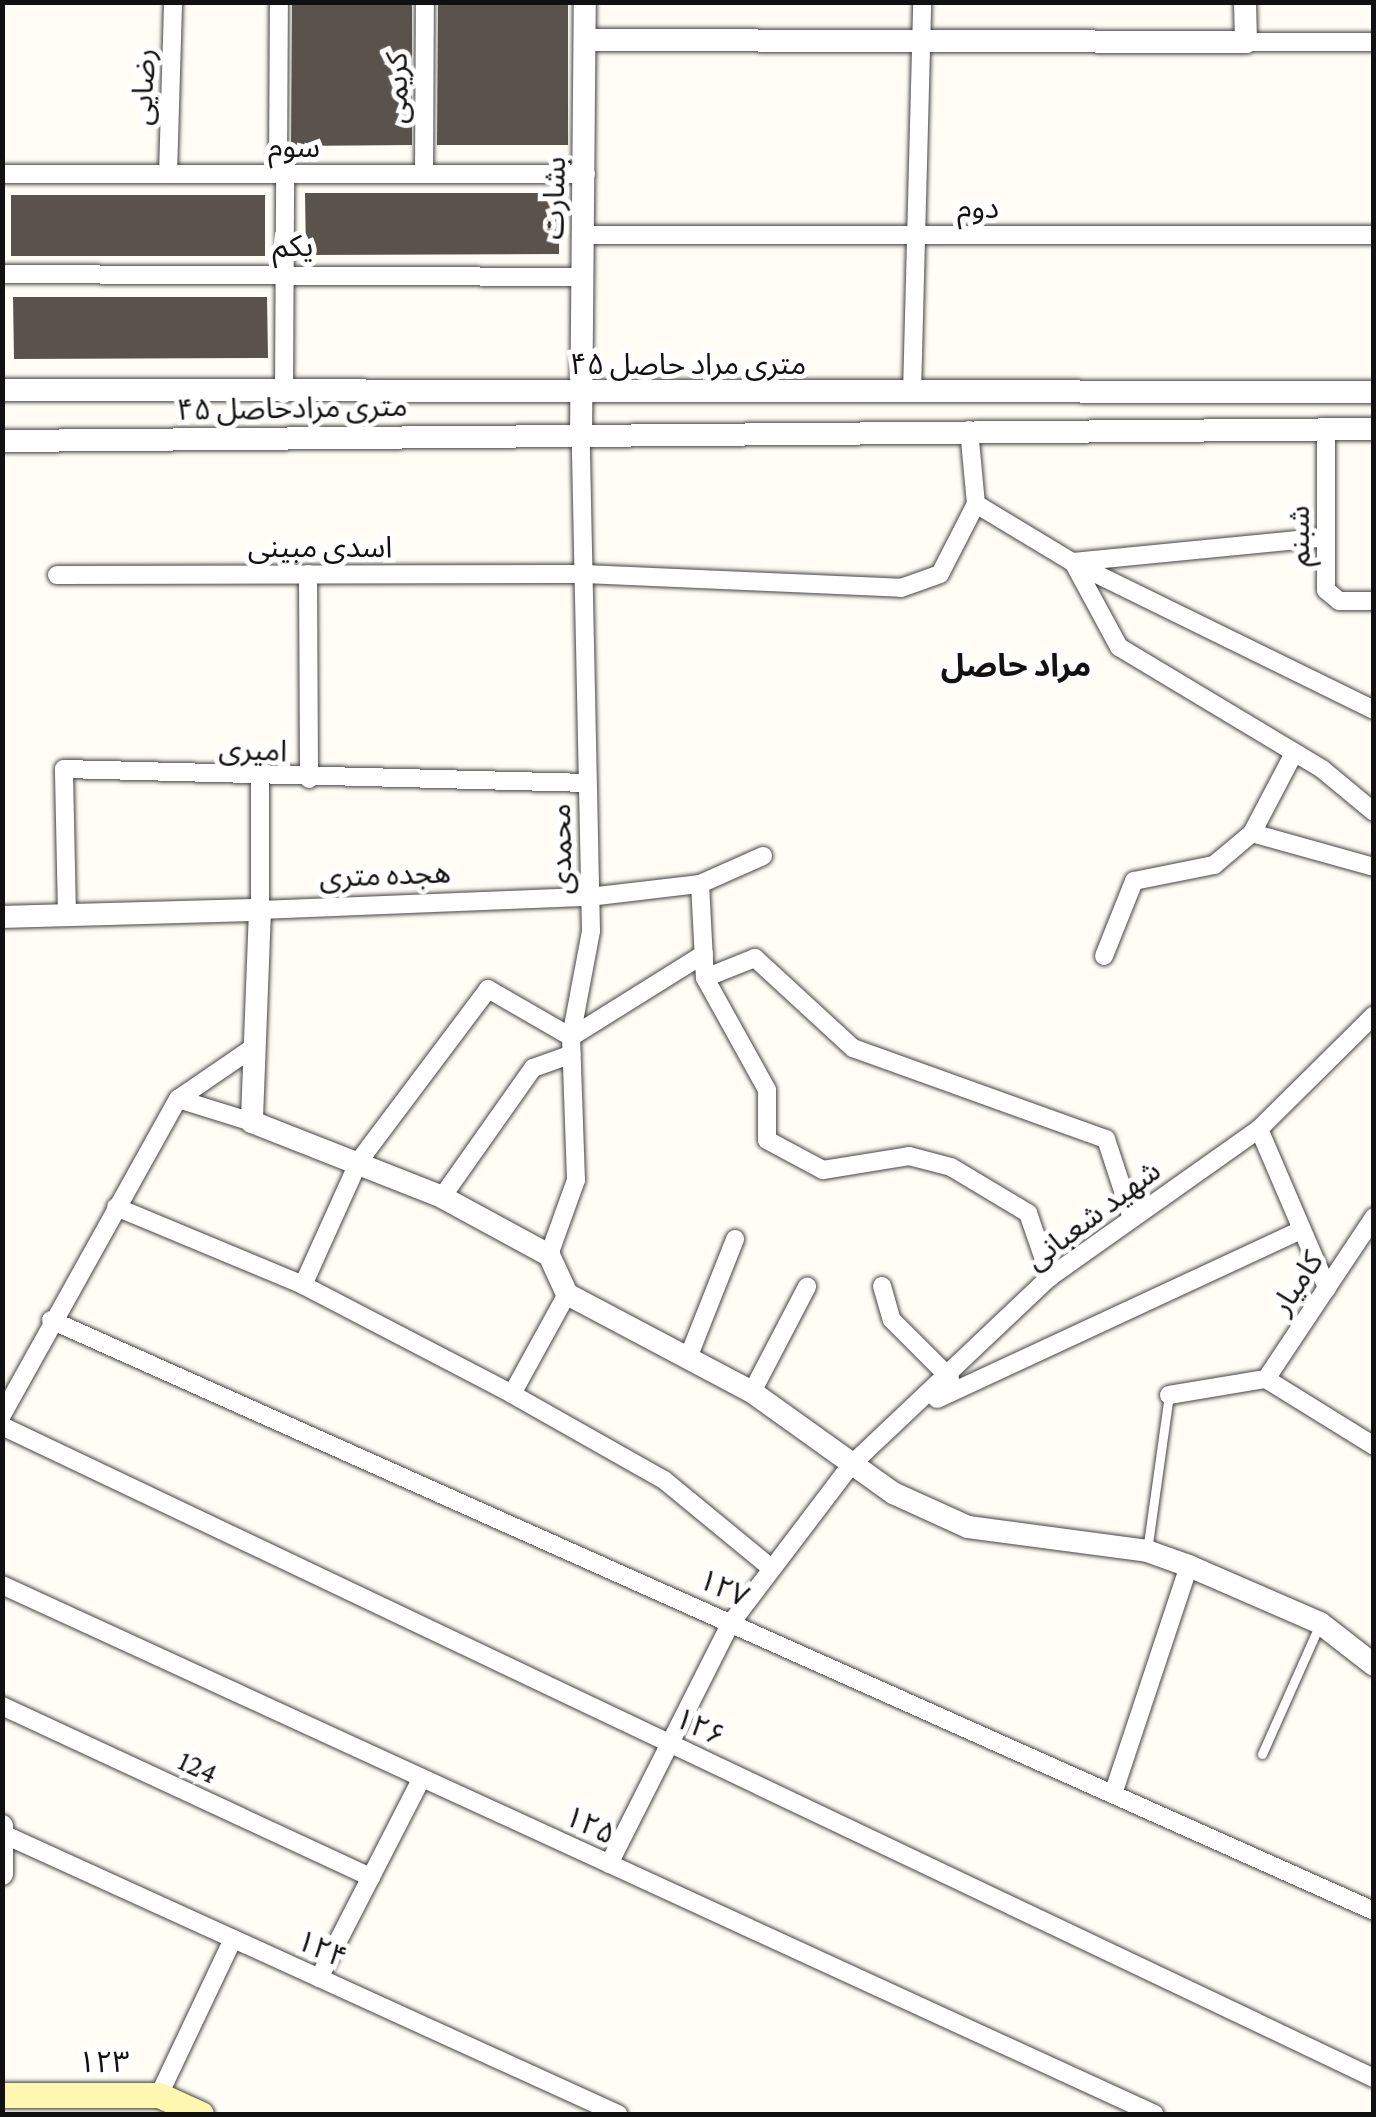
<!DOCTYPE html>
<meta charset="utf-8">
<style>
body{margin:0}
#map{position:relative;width:1376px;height:2117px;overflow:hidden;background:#fffdf5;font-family:"Crimson Pro","Noto Sans Arabic",serif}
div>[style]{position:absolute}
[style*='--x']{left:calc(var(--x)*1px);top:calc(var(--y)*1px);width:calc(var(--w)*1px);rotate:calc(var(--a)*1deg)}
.building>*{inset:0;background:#5a524d}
.roads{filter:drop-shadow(0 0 2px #444) drop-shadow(0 0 2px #444)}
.service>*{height:9px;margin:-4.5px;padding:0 4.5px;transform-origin:4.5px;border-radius:4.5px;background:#fff}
.minor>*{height:18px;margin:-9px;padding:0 9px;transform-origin:9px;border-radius:9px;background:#fff}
.tertiary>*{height:22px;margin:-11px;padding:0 11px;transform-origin:11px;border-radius:11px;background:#fff}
.secondary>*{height:25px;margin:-12.5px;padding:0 12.5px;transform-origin:12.5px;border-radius:12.5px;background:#fff6b0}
span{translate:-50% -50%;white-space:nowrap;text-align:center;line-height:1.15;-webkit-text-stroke:10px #fff;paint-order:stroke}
.street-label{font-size:30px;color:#111}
.neighbourhood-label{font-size:32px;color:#111;font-weight:700}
.frame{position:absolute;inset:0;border:5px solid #111;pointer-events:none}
</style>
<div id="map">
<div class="building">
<div style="clip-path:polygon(292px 2px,412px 2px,412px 145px,291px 146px)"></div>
<div style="clip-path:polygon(438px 2px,568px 2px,568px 145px,437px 145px)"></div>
<div style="clip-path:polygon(305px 193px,559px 193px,559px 254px,306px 255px)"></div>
<div style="clip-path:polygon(11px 195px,265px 195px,265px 256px,11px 256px)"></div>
<div style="clip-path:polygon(13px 297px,267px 297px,268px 358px,14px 359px)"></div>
</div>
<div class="roads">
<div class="service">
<div style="--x:1147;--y:1551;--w:158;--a:-82"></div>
<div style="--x:1262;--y:1754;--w:140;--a:-66"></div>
</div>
<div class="minor">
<div style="--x:1246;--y:42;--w:128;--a:0"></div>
<div style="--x:2;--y:174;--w:584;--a:0"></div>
<div style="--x:168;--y:174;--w:172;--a:-88.3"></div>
<div style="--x:278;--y:174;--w:172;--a:-89.7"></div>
<div style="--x:424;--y:174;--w:172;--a:-89.7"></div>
<div style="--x:583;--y:235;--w:791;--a:0"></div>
<div style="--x:2;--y:274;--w:580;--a:0.3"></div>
<div style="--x:912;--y:393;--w:391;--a:-88.5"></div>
<div style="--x:284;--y:394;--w:220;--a:-89.7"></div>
<div style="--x:1326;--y:429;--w:161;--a:90"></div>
<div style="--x:1326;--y:590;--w:17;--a:40"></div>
<div style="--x:1339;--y:601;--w:35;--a:0"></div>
<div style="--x:969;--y:430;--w:74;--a:84.6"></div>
<div style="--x:976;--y:504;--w:112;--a:31.1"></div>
<div style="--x:1072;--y:562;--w:336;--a:26.1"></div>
<div style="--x:1073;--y:562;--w:97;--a:61.6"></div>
<div style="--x:1119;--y:647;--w:237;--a:31"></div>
<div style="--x:1322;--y:769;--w:67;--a:39.6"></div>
<div style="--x:1073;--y:562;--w:254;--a:-5.6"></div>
<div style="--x:308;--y:574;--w:205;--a:89.7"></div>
<div style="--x:57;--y:575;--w:527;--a:-0.11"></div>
<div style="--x:584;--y:574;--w:317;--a:2.5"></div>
<div style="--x:901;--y:588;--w:41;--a:-19.7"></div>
<div style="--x:940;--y:574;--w:79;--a:-62.8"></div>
<div style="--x:260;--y:779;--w:131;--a:90"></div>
<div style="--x:260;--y:910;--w:329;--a:-2.3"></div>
<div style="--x:589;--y:897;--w:112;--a:-6.7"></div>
<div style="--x:700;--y:884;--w:69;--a:-24"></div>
<div style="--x:1252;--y:833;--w:90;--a:-62.3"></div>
<div style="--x:700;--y:884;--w:94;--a:87"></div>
<div style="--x:705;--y:978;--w:128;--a:61"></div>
<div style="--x:767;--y:1090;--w:50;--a:90"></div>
<div style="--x:767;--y:1140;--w:64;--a:28.2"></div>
<div style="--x:823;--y:1170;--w:87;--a:-9.2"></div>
<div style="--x:909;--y:1156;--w:43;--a:14.7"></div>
<div style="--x:951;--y:1167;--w:90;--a:30.9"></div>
<div style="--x:1028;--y:1213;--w:68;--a:71"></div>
<div style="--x:67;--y:916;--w:147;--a:-91.2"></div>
<div style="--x:64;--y:769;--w:523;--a:1.53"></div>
<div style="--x:1104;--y:956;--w:81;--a:-68.2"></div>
<div style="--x:1134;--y:881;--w:82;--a:-11.3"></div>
<div style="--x:1214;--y:865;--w:50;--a:-40.1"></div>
<div style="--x:1252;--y:833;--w:127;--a:15.6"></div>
<div style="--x:705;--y:978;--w:54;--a:-21.8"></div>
<div style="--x:755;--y:958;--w:133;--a:42.6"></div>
<div style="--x:853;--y:1048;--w:269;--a:19.8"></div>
<div style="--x:1106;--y:1139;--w:83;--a:71.8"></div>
<div style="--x:251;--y:1049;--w:88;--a:145.6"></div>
<div style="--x:178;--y:1099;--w:77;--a:17.3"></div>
<div style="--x:1259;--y:1129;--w:173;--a:66.8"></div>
<div style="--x:442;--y:1197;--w:158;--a:-54.8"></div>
<div style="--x:533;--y:1068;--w:41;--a:-19.7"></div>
<div style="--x:116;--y:1207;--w:203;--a:22.6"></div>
<div style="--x:303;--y:1285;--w:236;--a:27.5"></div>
<div style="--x:512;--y:1394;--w:114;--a:-61.2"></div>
<div style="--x:549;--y:1255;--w:80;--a:-70.2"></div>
<div style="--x:576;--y:1180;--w:143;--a:-92"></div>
<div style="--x:571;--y:1037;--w:108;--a:-79.3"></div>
<div style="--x:591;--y:931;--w:496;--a:-91.2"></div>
<div style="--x:303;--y:1285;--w:136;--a:-65.7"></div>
<div style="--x:359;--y:1161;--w:215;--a:-53.1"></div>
<div style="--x:488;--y:989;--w:96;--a:30"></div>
<div style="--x:571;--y:1037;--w:157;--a:-32"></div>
<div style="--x:882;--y:1286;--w:35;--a:74"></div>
<div style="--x:892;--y:1320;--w:82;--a:45"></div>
<div style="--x:51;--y:1320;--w:1449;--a:24.07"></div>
<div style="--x:688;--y:1358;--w:128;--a:-68.4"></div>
<div style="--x:1266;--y:1379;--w:195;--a:-56.3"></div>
<div style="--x:752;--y:1392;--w:119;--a:-62.4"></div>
<div style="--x:512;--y:1394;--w:175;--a:29.5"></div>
<div style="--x:664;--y:1480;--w:139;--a:39.4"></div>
<div style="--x:1169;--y:1395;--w:98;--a:-9.4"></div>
<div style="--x:1266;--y:1379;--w:127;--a:31.8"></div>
<div style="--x:937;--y:1399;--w:401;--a:-24.9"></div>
<div style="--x:2;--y:1415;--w:362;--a:-60.9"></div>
<div style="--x:2;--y:1426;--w:1519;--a:25.42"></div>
<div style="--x:2;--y:1585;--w:1268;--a:24.66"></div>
<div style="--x:2;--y:1706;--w:407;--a:24.9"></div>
<div style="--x:1113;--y:1794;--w:240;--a:-71.6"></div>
<div style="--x:3;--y:1834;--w:676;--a:24.48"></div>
<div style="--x:609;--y:1864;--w:270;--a:-63.2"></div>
<div style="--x:731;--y:1623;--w:198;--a:-52.8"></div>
<div style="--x:851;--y:1465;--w:274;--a:-43.4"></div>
<div style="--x:1050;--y:1277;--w:256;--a:-35.3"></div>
<div style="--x:1259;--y:1129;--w:162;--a:-44.7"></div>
<div style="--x:319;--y:1978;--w:225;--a:-62.8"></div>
<div style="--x:159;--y:2095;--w:173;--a:-64.6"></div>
</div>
<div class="tertiary">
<div style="--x:585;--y:40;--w:661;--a:0.17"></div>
<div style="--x:1246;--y:42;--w:40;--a:-91.4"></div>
<div style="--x:2;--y:390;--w:1372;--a:0.08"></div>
<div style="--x:581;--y:435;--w:433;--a:-89.5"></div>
<div style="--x:2;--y:441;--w:1372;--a:-0.5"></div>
<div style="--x:2;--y:917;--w:258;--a:-1.6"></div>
<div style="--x:260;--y:910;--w:212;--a:92.2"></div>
<div style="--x:252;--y:1122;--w:204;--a:21.5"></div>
<div style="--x:442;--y:1197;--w:122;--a:28.5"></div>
<div style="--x:549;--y:1255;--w:43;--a:65.2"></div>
<div style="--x:567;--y:1294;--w:209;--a:27.9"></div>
<div style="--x:752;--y:1392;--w:173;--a:35.6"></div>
<div style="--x:893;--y:1493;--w:82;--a:24.4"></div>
<div style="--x:968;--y:1527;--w:181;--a:7.6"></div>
<div style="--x:1147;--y:1551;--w:45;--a:19.7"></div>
<div style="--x:1189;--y:1566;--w:143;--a:23.5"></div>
<div style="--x:1320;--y:1623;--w:68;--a:37.9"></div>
<div style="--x:2;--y:1826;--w:48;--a:90"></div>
</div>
<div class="secondary">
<div style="--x:2;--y:2095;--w:157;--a:0"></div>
<div style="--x:159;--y:2095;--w:46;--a:24.3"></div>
</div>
</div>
<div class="street-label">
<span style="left:143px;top:87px;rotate:-88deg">رضایی</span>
<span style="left:397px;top:88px;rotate:-90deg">کریمی</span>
<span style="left:294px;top:147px">سوم</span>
<span style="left:554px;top:198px;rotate:-88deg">بشارت</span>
<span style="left:978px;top:208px">دوم</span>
<span style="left:293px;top:246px">یکم</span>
<span style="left:688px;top:364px">۴۵ متری مراد حاصل</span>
<span style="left:292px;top:408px;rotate:-1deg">۴۵ متری مرادحاصل</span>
<span style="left:1299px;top:536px;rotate:-90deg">شبنم</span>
<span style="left:320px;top:547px">اسدی مبینی</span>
<span style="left:253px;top:750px;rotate:2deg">امیری</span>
<span style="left:561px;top:849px;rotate:-91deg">محمدی</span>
<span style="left:385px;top:875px;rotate:-2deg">هجده متری</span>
<span style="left:1093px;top:1215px;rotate:-37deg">شهید شعبانی</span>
<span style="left:1297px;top:1283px;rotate:-56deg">کامیار</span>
<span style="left:724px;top:1588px;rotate:24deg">۱۲۷</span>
<span style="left:700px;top:1727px;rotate:25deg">۱۲۶</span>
<span style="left:198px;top:1767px;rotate:25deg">124</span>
<span style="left:590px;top:1825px;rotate:25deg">۱۲۵</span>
<span style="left:322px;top:1949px;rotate:24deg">۱۲۴</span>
<span style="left:104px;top:2062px">۱۲۳</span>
</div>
<div class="neighbourhood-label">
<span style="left:1016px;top:665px">مراد حاصل</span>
</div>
<div class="frame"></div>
</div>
